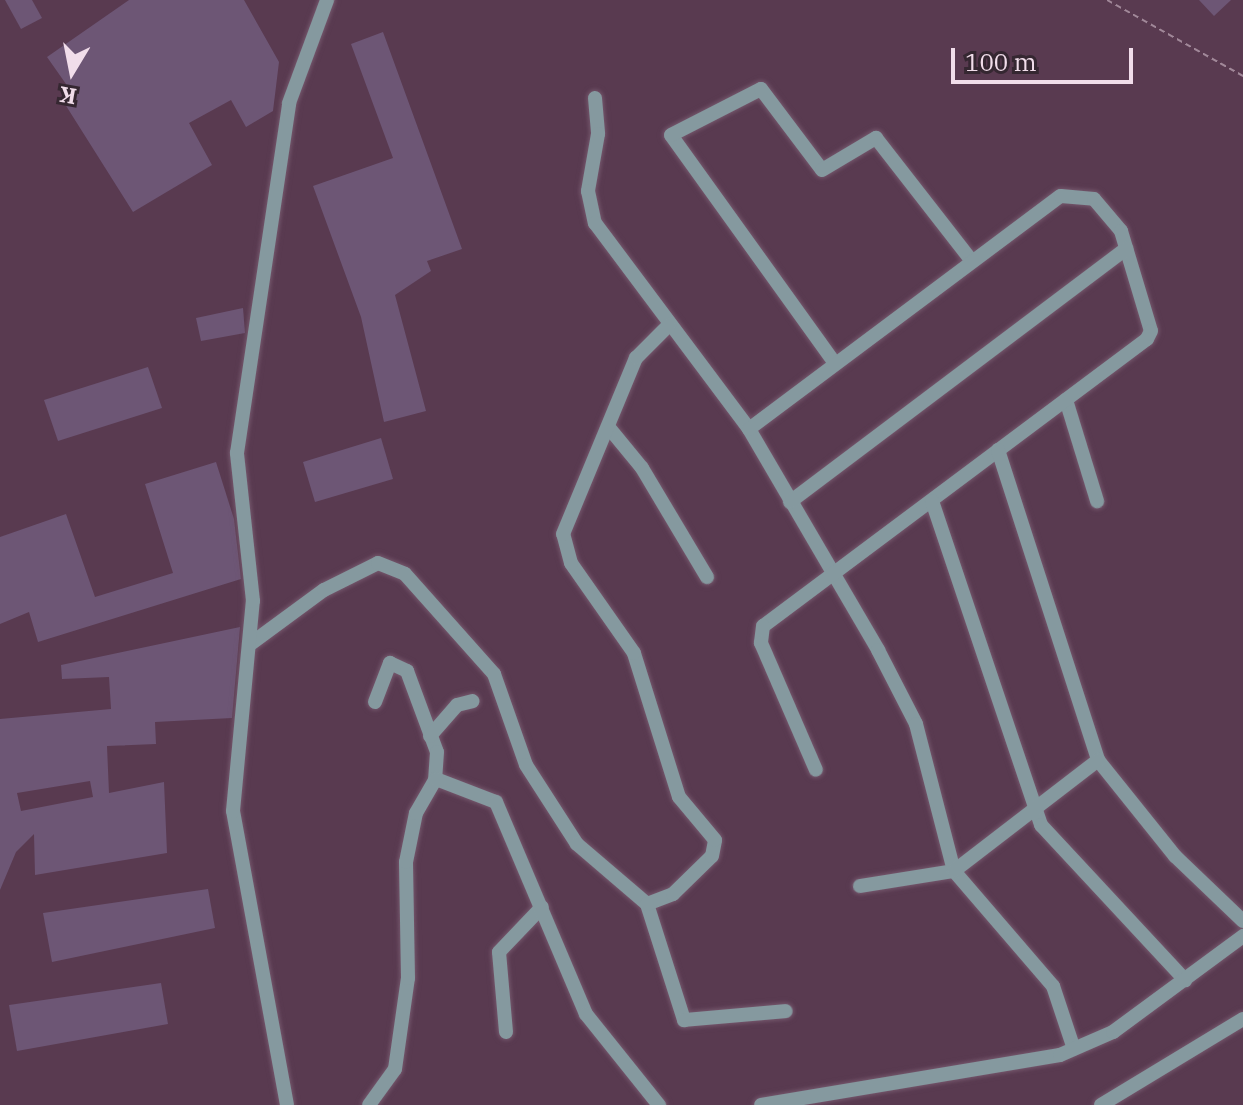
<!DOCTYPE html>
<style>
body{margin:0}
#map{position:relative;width:1243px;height:1105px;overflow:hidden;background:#593a50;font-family:"IBM Plex Serif",serif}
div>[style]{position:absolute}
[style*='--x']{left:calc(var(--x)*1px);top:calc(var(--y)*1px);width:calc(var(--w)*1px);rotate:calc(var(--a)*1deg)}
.building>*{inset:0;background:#6d5675}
.path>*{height:2px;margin-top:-1px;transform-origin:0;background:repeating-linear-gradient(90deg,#a18899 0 6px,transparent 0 10px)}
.roads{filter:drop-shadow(0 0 2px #74576c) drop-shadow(0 0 2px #74576c)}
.minor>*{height:14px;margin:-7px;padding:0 7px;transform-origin:7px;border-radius:7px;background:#85999f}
span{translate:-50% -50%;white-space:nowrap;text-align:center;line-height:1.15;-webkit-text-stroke:6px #352731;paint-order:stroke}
.north{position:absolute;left:32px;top:32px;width:80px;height:80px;-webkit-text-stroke:6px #352731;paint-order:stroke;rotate:190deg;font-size:22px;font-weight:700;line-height:32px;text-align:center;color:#f1ddea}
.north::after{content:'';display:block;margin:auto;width:28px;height:36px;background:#f1ddea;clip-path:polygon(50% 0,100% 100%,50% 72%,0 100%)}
.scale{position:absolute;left:951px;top:48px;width:182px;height:36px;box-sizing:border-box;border:4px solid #f1ddea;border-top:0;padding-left:10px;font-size:24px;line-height:28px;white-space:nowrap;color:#f1ddea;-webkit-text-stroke:6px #352731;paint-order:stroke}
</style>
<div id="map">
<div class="building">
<div style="clip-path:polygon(5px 0,32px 0,42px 18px,21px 29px)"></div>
<div style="clip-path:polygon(129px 0,244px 0,279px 62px,273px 111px,246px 127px,231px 100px,189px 123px,212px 165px,133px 212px,63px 101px,73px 94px,47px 57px)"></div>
<div style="clip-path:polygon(1199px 0,1231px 0,1214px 16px)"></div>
<div style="clip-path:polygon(383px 32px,462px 249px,427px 261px,431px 271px,395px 295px,426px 411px,384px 422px,361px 317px,313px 186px,393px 158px,351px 44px)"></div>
<div style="clip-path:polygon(243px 308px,245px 333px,201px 341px,196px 318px)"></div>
<div style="clip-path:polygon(148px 367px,162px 408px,58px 441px,44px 400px)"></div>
<div style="clip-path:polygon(381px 438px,393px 479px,315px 502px,303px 462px)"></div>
<div style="clip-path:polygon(216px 462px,234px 519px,241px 579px,38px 642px,29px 612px,0 624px,0 537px,66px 514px,95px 597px,173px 573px,145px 484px)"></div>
<div style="clip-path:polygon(evenodd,240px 627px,232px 718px,155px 722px,156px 744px,107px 746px,109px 793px,164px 782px,167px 853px,35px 875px,34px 834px,16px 852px,0 890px,0 719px,111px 709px,109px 677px,62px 679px,61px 665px,240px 627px,90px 781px,93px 797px,21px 811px,17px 793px,90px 781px)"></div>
<div style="clip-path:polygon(208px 889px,215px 928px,52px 962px,43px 913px)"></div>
<div style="clip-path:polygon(161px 983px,168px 1024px,17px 1051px,9px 1005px)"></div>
</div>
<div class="path">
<div style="--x:1107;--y:0;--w:156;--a:29.2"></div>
</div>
<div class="roads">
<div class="minor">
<div style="--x:595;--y:98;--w:36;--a:85"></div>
<div style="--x:598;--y:134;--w:58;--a:100"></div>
<div style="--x:588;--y:191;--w:33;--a:78"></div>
<div style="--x:595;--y:223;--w:257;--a:53.2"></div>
<div style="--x:749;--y:429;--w:256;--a:59.7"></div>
<div style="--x:878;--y:650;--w:83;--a:62.8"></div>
<div style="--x:916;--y:724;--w:152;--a:75.5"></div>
<div style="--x:954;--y:871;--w:152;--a:49.3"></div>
<div style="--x:1053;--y:986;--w:66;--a:71.6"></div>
<div style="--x:834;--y:362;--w:279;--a:-125.7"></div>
<div style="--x:671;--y:135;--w:101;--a:-27.1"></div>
<div style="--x:761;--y:89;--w:101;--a:53"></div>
<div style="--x:822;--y:170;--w:63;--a:-30.7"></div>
<div style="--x:876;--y:138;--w:155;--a:52.1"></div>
<div style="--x:1066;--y:400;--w:106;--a:72.9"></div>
<div style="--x:610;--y:429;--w:50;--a:50.6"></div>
<div style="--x:642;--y:468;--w:127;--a:59.2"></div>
<div style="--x:749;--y:429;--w:389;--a:-36.8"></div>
<div style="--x:1061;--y:196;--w:33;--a:5"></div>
<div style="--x:1094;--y:199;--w:42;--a:49.8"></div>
<div style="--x:1121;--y:231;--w:104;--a:73.3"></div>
<div style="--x:1151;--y:331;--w:9;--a:117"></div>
<div style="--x:1147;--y:339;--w:479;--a:143.2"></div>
<div style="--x:763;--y:626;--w:17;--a:97"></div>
<div style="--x:761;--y:643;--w:138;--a:66.6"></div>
<div style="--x:998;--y:450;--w:326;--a:72.1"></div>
<div style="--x:1098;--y:760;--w:123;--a:51.3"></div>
<div style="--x:1175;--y:856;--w:94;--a:43.7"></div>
<div style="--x:932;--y:501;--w:342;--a:71.4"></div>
<div style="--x:1041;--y:825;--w:212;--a:47.1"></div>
<div style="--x:790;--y:502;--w:421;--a:-37"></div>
<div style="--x:249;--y:645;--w:93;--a:-36.3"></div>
<div style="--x:324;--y:590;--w:60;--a:-26.6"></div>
<div style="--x:378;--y:563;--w:29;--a:22"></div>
<div style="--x:405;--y:574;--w:134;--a:48.3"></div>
<div style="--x:494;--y:674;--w:96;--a:70.6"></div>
<div style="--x:526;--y:765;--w:94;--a:57.2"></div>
<div style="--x:577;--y:844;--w:92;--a:40.6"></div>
<div style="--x:647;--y:904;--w:122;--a:72.3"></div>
<div style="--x:684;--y:1020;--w:102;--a:-5"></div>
<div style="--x:375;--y:702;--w:42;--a:-69"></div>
<div style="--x:390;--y:663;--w:19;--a:25"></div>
<div style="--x:407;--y:671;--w:86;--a:69.7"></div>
<div style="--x:437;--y:752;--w:28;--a:94"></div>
<div style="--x:430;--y:736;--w:41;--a:-48.9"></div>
<div style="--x:457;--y:705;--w:16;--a:-14"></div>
<div style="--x:860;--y:886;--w:95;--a:-9.1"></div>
<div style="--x:954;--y:871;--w:182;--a:-37.6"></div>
<div style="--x:647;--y:904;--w:28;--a:-21"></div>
<div style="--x:673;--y:894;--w:54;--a:-44.3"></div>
<div style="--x:712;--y:856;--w:16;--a:-79"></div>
<div style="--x:715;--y:840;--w:56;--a:-129.9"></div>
<div style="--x:679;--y:797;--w:151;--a:-107.4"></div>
<div style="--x:634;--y:653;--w:110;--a:-125"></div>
<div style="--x:571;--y:563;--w:30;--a:-105"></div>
<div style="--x:563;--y:534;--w:191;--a:-67.5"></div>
<div style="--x:636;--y:358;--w:47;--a:-45"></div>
<div style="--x:506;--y:1032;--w:80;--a:-95"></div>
<div style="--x:499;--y:952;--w:62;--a:-46.3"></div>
<div style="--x:287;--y:1105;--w:299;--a:-100.4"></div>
<div style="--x:233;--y:811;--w:211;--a:-84.6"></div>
<div style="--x:253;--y:601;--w:149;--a:-96.2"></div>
<div style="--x:237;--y:453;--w:354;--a:-81.5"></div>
<div style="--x:289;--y:103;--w:110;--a:-69.7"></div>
<div style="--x:369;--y:1105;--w:44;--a:-54.2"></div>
<div style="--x:395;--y:1069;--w:92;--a:-81.9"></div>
<div style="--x:408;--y:978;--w:116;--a:-91"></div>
<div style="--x:406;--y:862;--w:50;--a:-78.5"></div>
<div style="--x:416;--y:813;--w:39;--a:-60"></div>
<div style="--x:436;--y:779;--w:64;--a:21"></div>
<div style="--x:496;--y:802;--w:230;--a:67"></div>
<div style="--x:586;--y:1014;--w:117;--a:51.3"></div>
<div style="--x:761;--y:1105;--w:303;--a:-9.5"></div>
<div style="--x:1060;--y:1055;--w:58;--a:-23.5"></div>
<div style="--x:1113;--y:1032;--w:162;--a:-36.4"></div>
<div style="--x:1101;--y:1105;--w:166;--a:-31.2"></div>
</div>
</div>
<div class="north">K</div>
<div class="scale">100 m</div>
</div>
